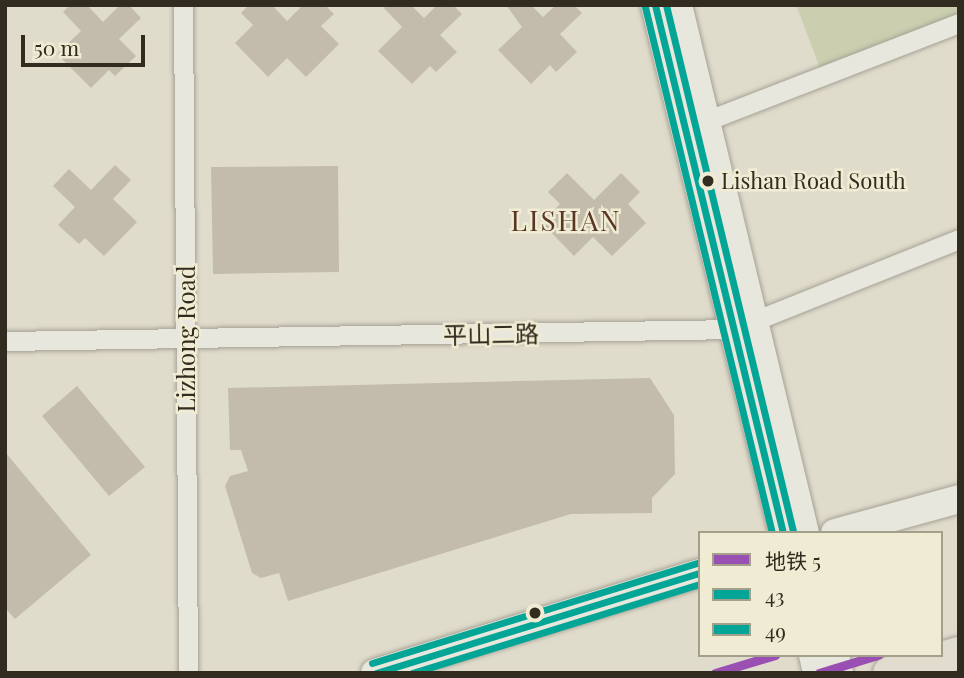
<!DOCTYPE html>
<meta charset="utf-8">
<style>
body{margin:0}
#map{position:relative;width:964px;height:678px;overflow:hidden;background:#e0dccc;font-family:"Playfair Display","Noto Sans SC",serif}
div>[style]{position:absolute}
[style*='--x']{left:calc(var(--x)*1px);top:calc(var(--y)*1px);width:calc(var(--w)*1px);rotate:calc(var(--a)*1deg)}
.green>*{inset:0;background:#cbcfb0}
.building>*{inset:0;background:#c3bcad}
.roads{filter:drop-shadow(0 0 2px #a5a195) drop-shadow(0 0 2px #a5a195)}
.street>*{height:19px;margin:-9.5px;padding:0 9.5px;transform-origin:9.5px;border-radius:9.5px;background:#e8e7dd}
.secondary>*{height:28px;margin:-14px;padding:0 14px;transform-origin:14px;border-radius:14px;background:#e8e7dd}
.primary>*{height:32px;margin:-16px;padding:0 16px;transform-origin:16px;border-radius:16px;background:#e0ddcf}
.bus-1>*{height:7px;margin:-3.5px;padding:0 3.5px;transform-origin:3.5px;border-radius:3.5px;background:#03a696}
.bus-2>*{height:7px;margin:-3.5px;padding:0 3.5px;transform-origin:3.5px;border-radius:3.5px;background:#03a696}
.bus-3>*{height:7px;margin:-3.5px;padding:0 3.5px;transform-origin:3.5px;border-radius:3.5px;background:#03a696}
.metro-1>*{height:9px;margin:-4.5px;padding:0 4.5px;transform-origin:4.5px;border-radius:4.5px;background:#9950b2}
.dots>*{width:19px;height:19px;translate:-50% -50%;box-sizing:border-box;border:4px solid #f0ecd3;border-radius:50%}
span{translate:-50% -50%;white-space:nowrap;text-align:center;line-height:1.15;-webkit-text-stroke:5px #f0ecd3;paint-order:stroke}
.bus-label{font-size:22px;color:#322b1f}
.left{translate:0 -50%;text-align:left}
.street-label{font-size:24px;color:#322b1f}
.quarter-label{font-size:28px;color:#593624;letter-spacing:2px}
.frame{position:absolute;inset:0;border:7px solid #322b1f;pointer-events:none}
.legend{position:absolute;left:698px;top:531px;width:245px;height:126px;box-sizing:border-box;background:#f0ecd3;border:2px solid #a49f8b;margin:0;padding:9px 12px;list-style:none;font-size:21px;color:#322b1f}
.legend li{display:flex;align-items:center;gap:14px;height:35px}
.legend b{width:35px;border:2px solid #a49f8b}
.scale{position:absolute;left:21px;top:35px;width:124px;height:32px;box-sizing:border-box;border:4px solid #322b1f;border-top:0;padding-left:9px;font-size:21px;line-height:24px;white-space:nowrap;color:#322b1f;-webkit-text-stroke:5px #f0ecd3;paint-order:stroke}
</style>
<div id="map">
<div class="green">
<div style="clip-path:polygon(796px 5px,959px 5px,959px 14px,820px 68px)"></div>
</div>
<div class="building">
<div style="clip-path:polygon(70px 5px,87px 5px,103px 22px,120px 5px,129px 5px,141px 18px,119px 39px,136px 56px,115px 76px,109px 70px,91px 88px,57px 54px,81px 31px,63px 12px)"></div>
<div style="clip-path:polygon(249px 5px,272px 5px,287px 21px,303px 5px,325px 5px,334px 14px,321px 26px,339px 44px,306px 77px,287px 58px,268px 77px,235px 43px,253px 25px,241px 13px)"></div>
<div style="clip-path:polygon(387px 5px,411px 5px,424px 18px,437px 5px,453px 5px,462px 14px,440px 35px,457px 52px,436px 72px,430px 66px,412px 84px,378px 51px,402px 27px,384px 8px)"></div>
<div style="clip-path:polygon(506px 5px,531px 5px,543px 17px,556px 5px,574px 5px,582px 13px,560px 34px,577px 52px,556px 72px,550px 65px,531px 84px,498px 50px,522px 27px)"></div>
<div style="clip-path:polygon(115px 165px,131px 180px,113px 199px,137px 222px,104px 256px,85px 238px,79px 244px,58px 225px,75px 207px,53px 186px,69px 169px,91px 190px)"></div>
<div style="clip-path:polygon(338px 166px,339px 272px,213px 274px,211px 167px)"></div>
<div style="clip-path:polygon(567px 173px,594px 200px,621px 173px,640px 192px,628px 204px,646px 223px,612px 256px,593px 237px,574px 256px,541px 222px,560px 204px,548px 192px)"></div>
<div style="clip-path:polygon(650px 378px,674px 415px,675px 474px,652px 498px,652px 513px,571px 514px,288px 601px,279px 573px,261px 578px,252px 573px,225px 486px,230px 476px,248px 471px,241px 450px,230px 450px,228px 388px)"></div>
<div style="clip-path:polygon(77px 386px,145px 467px,109px 496px,42px 416px)"></div>
<div style="clip-path:polygon(5px 452px,91px 555px,15px 619px,5px 608px)"></div>
</div>
<div class="roads">
<div class="street">
<div style="--x:183;--y:5;--w:668;--a:89.57"></div>
<div style="--x:706;--y:121;--w:271;--a:-21.2"></div>
<div style="--x:5;--y:341;--w:729;--a:-0.94"></div>
<div style="--x:734;--y:329;--w:242;--a:-21.8"></div>
</div>
<div class="secondary">
<div style="--x:655;--y:5;--w:543;--a:76.37"></div>
<div style="--x:678;--y:5;--w:543;--a:76.48"></div>
<div style="--x:835;--y:533;--w:129;--a:-15.3"></div>
<div style="--x:813;--y:655;--w:18;--a:77"></div>
<div style="--x:835;--y:655;--w:18;--a:77"></div>
<div style="--x:375;--y:673;--w:340;--a:-17.1"></div>
</div>
<div class="primary">
<div style="--x:889;--y:673;--w:73;--a:-15.9"></div>
</div>
</div>
<div class="bus-1">
<div style="--x:655;--y:5;--w:543;--a:76.37"></div>
<div style="--x:376;--y:673;--w:339;--a:-17.2"></div>
</div>
<div class="bus-2">
<div style="--x:645;--y:7;--w:541;--a:76.43"></div>
<div style="--x:412;--y:673;--w:301;--a:-17.2"></div>
</div>
<div class="bus-3">
<div style="--x:666;--y:5;--w:541;--a:76.43"></div>
<div style="--x:372;--y:663;--w:340;--a:-17.1"></div>
</div>
<div class="metro-1">
<div style="--x:715;--y:673;--w:63;--a:-16.7"></div>
<div style="--x:819;--y:673;--w:62;--a:-17"></div>
</div>
<div class="dots">
<div style="left:708px;top:181px;background:#322b1f"></div>
<div style="left:535px;top:613px;background:#322b1f"></div>
</div>
<div class="bus-label">
<span class="left" style="left:721px;top:181px">Lishan Road South</span>
</div>
<div class="street-label">
<span style="left:491px;top:334px;rotate:-1deg">平山二路</span>
<span style="left:186px;top:339px;rotate:-90deg">Lizhong Road</span>
</div>
<div class="quarter-label">
<span style="left:566px;top:220px">LISHAN</span>
</div>
<div class="frame"></div>
<ul class="legend">
<li><b style="height:9px;background:#9950b2"></b>地铁 5</li>
<li><b style="height:9px;background:#03a696"></b>43</li>
<li><b style="height:9px;background:#03a696"></b>49</li>
</ul>
<div class="scale">50 m</div>
</div>
